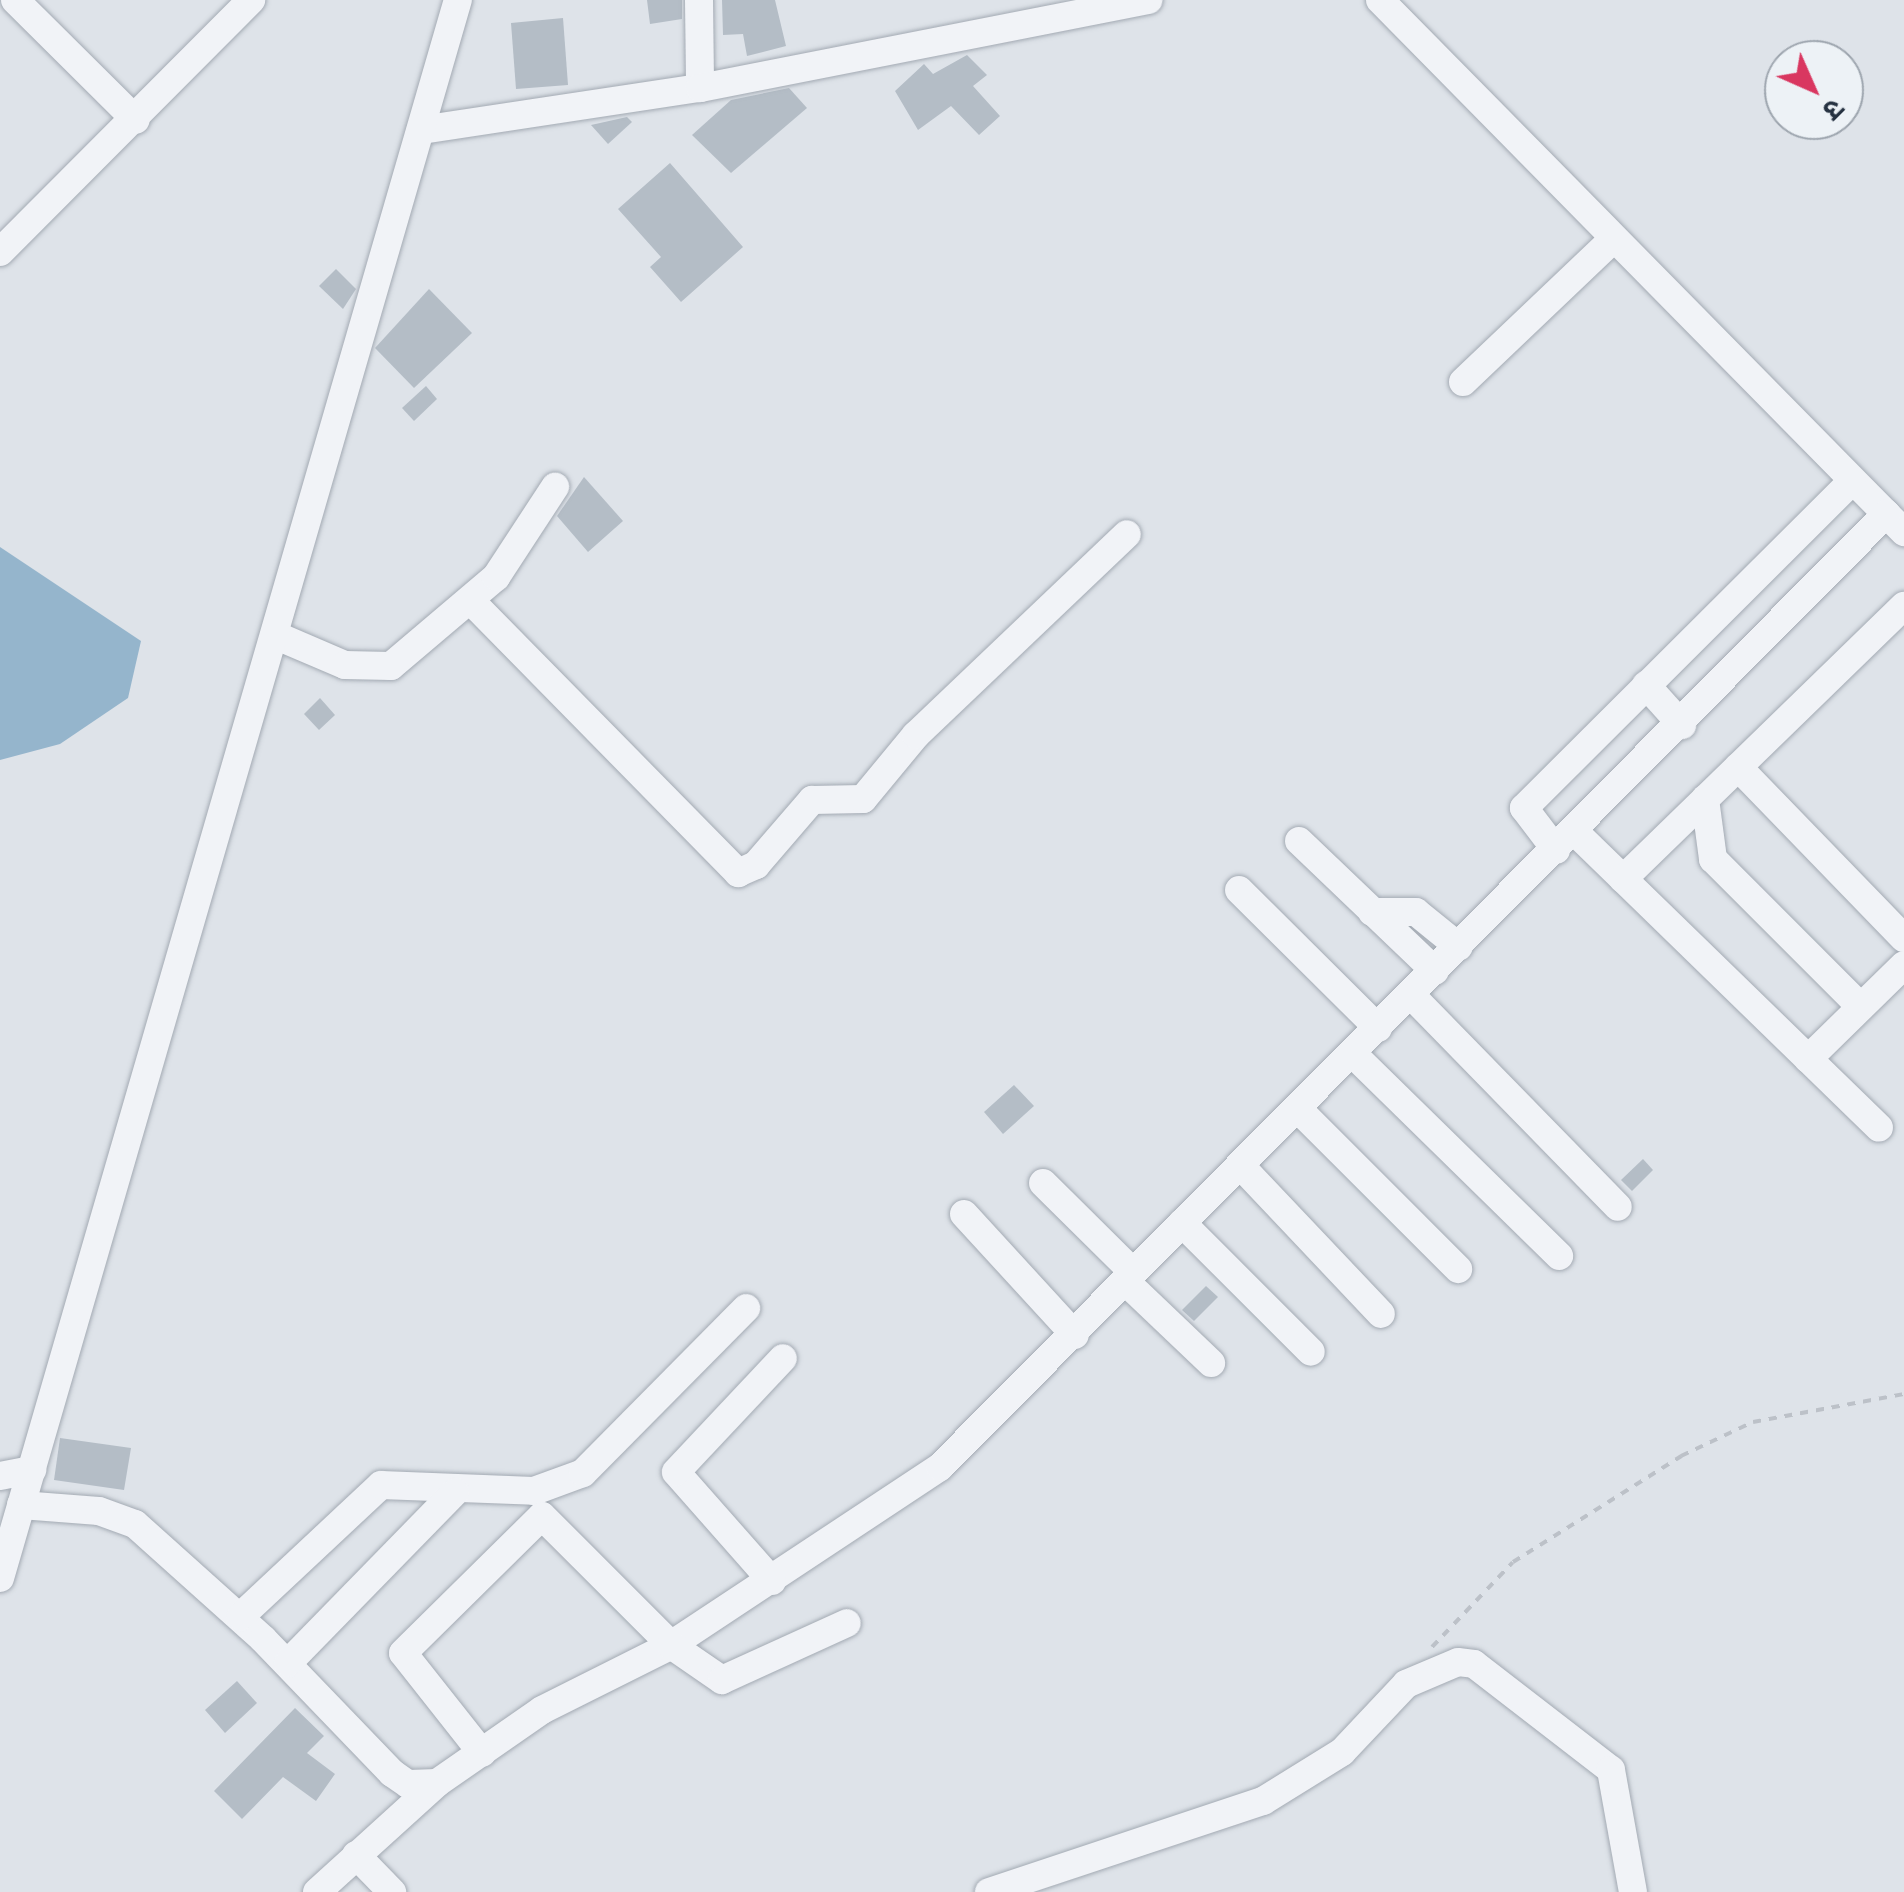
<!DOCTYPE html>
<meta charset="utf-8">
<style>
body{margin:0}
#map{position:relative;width:1904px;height:1892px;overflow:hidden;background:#dee3e9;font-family:Figtree,"Noto Sans Devanagari",sans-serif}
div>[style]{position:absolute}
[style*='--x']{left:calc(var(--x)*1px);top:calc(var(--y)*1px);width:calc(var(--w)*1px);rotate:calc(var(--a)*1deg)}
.water>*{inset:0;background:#95b5cc}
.building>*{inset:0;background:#b4bdc6}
.path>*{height:4px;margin-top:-2px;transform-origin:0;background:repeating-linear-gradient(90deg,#bcc1c8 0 8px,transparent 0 16px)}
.roads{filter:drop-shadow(0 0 2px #a3aab3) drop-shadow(0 0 2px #a3aab3)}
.minor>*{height:28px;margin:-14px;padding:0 14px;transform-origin:14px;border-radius:14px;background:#f1f3f7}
span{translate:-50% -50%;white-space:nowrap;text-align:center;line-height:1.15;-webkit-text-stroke:8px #edf2f6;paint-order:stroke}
.north{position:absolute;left:1764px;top:40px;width:100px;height:100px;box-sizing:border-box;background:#edf2f6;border:2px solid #9da5ae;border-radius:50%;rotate:135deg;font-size:28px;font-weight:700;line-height:40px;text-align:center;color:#263241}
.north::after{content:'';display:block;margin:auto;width:35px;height:45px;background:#d93760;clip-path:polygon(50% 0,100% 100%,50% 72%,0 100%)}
</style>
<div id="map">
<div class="water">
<div style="clip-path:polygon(0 547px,141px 641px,128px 698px,60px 744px,0 760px)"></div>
</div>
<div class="building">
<div style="clip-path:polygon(647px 0,682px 0,682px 19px,650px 24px)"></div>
<div style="clip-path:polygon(722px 0,775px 0,786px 46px,747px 56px,743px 34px,723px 35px)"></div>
<div style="clip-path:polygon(563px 18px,568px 85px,516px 89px,511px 23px)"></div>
<div style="clip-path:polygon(967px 55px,987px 75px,973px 86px,1000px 116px,979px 135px,951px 106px,918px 130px,895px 91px,924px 64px,933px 74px)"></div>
<div style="clip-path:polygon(789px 88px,807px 108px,731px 173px,692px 135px,731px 100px)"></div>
<div style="clip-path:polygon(627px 117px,632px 122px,608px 144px,591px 125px)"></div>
<div style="clip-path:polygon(670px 163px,743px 247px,681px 302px,650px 267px,661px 257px,618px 209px)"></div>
<div style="clip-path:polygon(336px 269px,356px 289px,343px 309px,319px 286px)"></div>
<div style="clip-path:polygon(429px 289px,472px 333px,414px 388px,375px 348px)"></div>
<div style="clip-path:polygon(426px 386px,437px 399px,414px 421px,402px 408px)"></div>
<div style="clip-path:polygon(584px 477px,623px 521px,588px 552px,557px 516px)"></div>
<div style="clip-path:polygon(320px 698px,335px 715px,319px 730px,304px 714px)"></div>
<div style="clip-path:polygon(1014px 1085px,1034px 1106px,1003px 1134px,984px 1112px)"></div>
<div style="clip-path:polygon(1643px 1159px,1653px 1170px,1632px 1191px,1621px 1180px)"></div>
<div style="clip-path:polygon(1206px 1286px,1218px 1297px,1194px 1321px,1182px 1310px)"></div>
<div style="clip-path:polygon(60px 1438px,131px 1448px,124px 1490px,54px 1480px)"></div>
<div style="clip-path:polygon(237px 1681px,257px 1703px,225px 1733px,205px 1710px)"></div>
<div style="clip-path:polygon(295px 1708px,324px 1736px,307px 1753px,335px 1774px,316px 1801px,283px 1777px,242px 1819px,214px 1791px)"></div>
</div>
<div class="path">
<div style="--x:1432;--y:1647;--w:117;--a:-46.4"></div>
<div style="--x:1513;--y:1562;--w:199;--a:-32.2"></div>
<div style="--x:1681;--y:1456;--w:80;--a:-25.3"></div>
<div style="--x:1753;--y:1422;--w:154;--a:-10.5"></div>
</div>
<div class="roads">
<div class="minor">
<div style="--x:15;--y:0;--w:170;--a:44.8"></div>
<div style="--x:699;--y:0;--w:88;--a:89.3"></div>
<div style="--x:1380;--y:0;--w:747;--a:45.43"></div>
<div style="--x:421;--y:130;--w:282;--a:-8.6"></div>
<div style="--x:700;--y:88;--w:457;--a:-11.1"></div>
<div style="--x:0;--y:252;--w:356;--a:-45.1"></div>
<div style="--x:1463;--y:382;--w:206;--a:-43.6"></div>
<div style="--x:470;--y:600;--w:383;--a:45.5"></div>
<div style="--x:738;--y:873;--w:20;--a:-24"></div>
<div style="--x:756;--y:865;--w:86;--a:-49.3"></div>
<div style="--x:812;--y:800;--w:51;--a:-1.1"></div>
<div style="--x:863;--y:799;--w:83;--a:-50.4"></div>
<div style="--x:916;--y:735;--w:291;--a:-43.6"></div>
<div style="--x:277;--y:636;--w:74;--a:23.1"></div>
<div style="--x:345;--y:665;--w:46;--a:1.2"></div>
<div style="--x:391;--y:666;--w:138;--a:-40.3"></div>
<div style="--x:496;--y:577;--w:108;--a:-56.8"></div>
<div style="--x:1646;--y:685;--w:54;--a:48"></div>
<div style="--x:1738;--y:767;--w:238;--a:45.9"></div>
<div style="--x:1705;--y:799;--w:61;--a:82.4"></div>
<div style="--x:1713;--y:859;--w:209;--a:45"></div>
<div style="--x:1575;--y:832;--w:424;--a:44.2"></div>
<div style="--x:1299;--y:841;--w:188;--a:43.7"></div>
<div style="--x:1556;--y:850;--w:53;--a:-127.3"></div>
<div style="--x:1524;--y:808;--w:463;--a:-44.9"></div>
<div style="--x:1623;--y:879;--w:392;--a:-44.2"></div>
<div style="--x:1239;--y:890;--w:196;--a:44.8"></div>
<div style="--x:1372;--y:912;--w:44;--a:0"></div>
<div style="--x:1416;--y:912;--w:55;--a:39.1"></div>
<div style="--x:1411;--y:995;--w:296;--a:45.7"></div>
<div style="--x:1352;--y:1053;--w:290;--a:44.4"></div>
<div style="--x:1808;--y:1059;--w:134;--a:-44.4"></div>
<div style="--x:1297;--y:1108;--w:228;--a:45"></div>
<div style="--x:1240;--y:1165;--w:205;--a:46.6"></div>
<div style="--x:1043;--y:1183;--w:127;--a:44.7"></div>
<div style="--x:964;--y:1214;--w:164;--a:47.5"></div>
<div style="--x:1182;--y:1223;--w:182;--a:45"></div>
<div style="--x:1125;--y:1281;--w:119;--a:43.6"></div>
<div style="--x:0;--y:1476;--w:33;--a:-11"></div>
<div style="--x:21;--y:1505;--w:78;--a:4.4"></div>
<div style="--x:99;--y:1511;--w:38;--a:20"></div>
<div style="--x:135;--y:1524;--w:172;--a:41.9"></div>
<div style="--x:263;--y:1639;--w:186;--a:46.1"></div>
<div style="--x:392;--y:1773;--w:19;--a:35"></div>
<div style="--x:408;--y:1784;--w:29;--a:-2"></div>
<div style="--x:437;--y:1783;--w:128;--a:-34.8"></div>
<div style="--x:542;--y:1710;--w:141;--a:-26.6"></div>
<div style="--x:668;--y:1647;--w:326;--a:-33.5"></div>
<div style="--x:940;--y:1467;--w:1343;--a:-45.21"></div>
<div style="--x:0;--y:1578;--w:1643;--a:-73.82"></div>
<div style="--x:772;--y:1581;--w:145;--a:-131.4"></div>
<div style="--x:676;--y:1472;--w:156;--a:-46.8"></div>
<div style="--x:240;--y:1617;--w:193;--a:-43.1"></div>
<div style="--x:381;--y:1485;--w:153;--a:2.2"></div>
<div style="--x:534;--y:1491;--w:52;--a:-20.2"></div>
<div style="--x:583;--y:1473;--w:232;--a:-45.3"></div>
<div style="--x:288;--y:1663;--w:239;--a:-45.7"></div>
<div style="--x:482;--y:1753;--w:127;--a:-128.3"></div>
<div style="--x:403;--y:1653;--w:195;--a:-44.6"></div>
<div style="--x:542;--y:1516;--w:182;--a:45"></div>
<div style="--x:671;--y:1645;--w:62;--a:34.5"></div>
<div style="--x:722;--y:1680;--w:137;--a:-24.5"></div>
<div style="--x:356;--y:1855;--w:52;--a:45.8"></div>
<div style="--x:317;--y:1892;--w:162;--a:-42.2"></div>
<div style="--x:989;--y:1892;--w:289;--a:-18.4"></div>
<div style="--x:1263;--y:1801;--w:93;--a:-31.8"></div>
<div style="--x:1342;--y:1752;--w:93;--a:-46.7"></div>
<div style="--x:1406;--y:1684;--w:56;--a:-22.9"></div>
<div style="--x:1458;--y:1662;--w:16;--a:7"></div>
<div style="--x:1474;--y:1664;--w:173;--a:37.7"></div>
<div style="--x:1611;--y:1770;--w:124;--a:79.8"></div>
</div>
</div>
<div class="north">उ</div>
</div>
